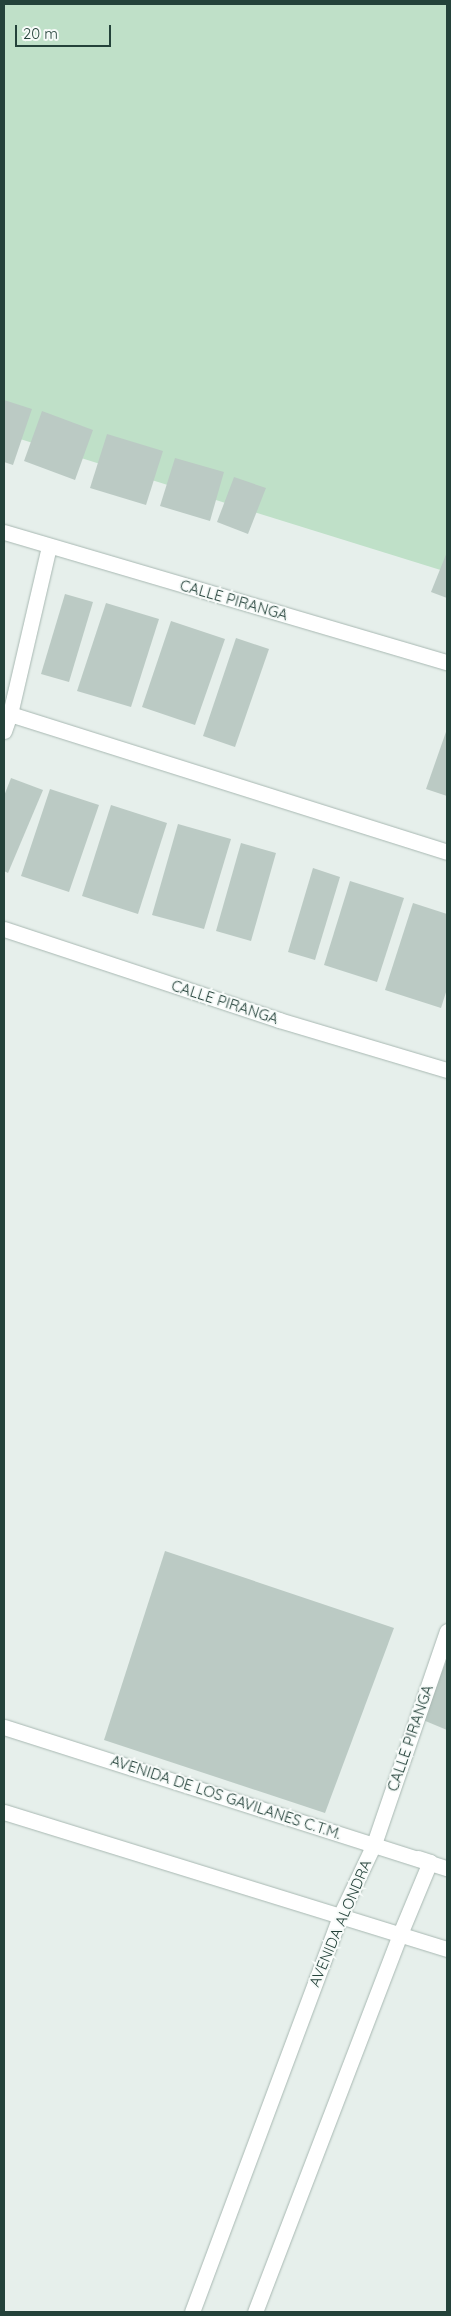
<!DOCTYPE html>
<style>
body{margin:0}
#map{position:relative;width:451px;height:2316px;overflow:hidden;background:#e6efeb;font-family:Quicksand,sans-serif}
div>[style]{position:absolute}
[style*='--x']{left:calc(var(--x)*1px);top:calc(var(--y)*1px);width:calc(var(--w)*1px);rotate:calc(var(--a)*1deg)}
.green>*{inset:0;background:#bfe0c8}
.building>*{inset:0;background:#bbcac4}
.roads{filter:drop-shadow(0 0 1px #a8b8b2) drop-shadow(0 0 1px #a8b8b2)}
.street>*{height:15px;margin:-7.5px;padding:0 7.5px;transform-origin:7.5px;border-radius:7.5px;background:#fff}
.secondary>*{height:15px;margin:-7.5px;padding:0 7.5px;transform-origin:7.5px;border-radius:7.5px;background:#fff}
span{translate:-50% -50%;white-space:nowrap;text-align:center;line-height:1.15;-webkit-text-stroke:4px #f7fbf9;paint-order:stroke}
.street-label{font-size:15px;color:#24423a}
.frame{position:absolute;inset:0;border:5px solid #24423a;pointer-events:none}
.scale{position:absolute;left:15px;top:25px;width:96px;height:22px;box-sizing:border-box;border:2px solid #24423a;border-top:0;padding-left:6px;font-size:15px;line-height:18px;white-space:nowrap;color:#24423a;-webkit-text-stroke:4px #f7fbf9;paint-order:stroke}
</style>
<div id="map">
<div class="green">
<div style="clip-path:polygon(4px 4px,447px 4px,447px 572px,4px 434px)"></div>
</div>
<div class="building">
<div style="clip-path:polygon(4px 400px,32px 409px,13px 465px,4px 462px)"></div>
<div style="clip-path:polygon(42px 411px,93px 430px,75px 480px,24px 461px)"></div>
<div style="clip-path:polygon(107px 434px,163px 451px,146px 505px,90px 488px)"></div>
<div style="clip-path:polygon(175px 458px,224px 472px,210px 521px,160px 506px)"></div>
<div style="clip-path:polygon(234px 477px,266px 488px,248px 534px,217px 522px)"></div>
<div style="clip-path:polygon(447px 552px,447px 598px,431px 592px)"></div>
<div style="clip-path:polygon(65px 594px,93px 602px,69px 682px,41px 674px)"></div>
<div style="clip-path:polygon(106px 603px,159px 619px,131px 707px,77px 691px)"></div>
<div style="clip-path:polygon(171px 621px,225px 639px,195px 725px,142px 707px)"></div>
<div style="clip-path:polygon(236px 638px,269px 649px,235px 747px,203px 736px)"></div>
<div style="clip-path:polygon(447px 729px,447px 796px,426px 789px)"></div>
<div style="clip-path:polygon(11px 778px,43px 790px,8px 873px,4px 871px,4px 796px)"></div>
<div style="clip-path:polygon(50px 789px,99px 805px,69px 892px,21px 876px)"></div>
<div style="clip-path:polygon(111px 805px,167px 823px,138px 914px,82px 896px)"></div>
<div style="clip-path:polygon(178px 824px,231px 839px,204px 929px,152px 915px)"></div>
<div style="clip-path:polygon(241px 843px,276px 853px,251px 941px,216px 931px)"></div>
<div style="clip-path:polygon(313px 868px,340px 877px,315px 960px,288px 952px)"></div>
<div style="clip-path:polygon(350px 881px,404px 898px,377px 982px,324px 965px)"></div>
<div style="clip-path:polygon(413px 903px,447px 914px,447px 989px,441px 1008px,385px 990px)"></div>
<div style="clip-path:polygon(165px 1551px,394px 1628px,325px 1813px,104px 1740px)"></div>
<div style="clip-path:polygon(447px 1659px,447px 1730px,423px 1720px)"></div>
</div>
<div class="roads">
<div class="street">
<div style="--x:4;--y:532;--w:462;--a:16.4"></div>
<div style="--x:10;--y:714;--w:458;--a:17.5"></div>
<div style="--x:4;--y:731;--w:18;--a:-71"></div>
<div style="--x:10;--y:714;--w:172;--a:-76.9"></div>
<div style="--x:4;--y:929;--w:290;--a:18.3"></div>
<div style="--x:279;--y:1020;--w:175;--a:16.6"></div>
<div style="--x:340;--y:1916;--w:80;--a:-64.7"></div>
<div style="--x:374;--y:1844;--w:225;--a:-71.1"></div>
<div style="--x:400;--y:1934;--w:78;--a:-67.4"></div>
<div style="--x:430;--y:1862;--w:13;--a:-162"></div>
</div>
<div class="secondary">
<div style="--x:4;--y:1727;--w:465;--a:17.7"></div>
<div style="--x:4;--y:1812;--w:464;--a:17.2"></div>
<div style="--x:192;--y:2312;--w:423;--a:-69.5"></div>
<div style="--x:255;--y:2312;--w:405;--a:-69"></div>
</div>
</div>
<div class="street-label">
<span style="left:234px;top:600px;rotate:16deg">CALLE PIRANGA</span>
<span style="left:225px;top:1002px;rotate:18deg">CALLE PIRANGA</span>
<span style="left:410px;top:1738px;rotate:-71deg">CALLE PIRANGA</span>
<span style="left:226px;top:1797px;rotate:18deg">AVENIDA DE LOS GAVILANES C.T.M.</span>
<span style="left:340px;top:1923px;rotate:-67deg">AVENIDA ALONDRA</span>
</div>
<div class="frame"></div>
<div class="scale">20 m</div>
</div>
